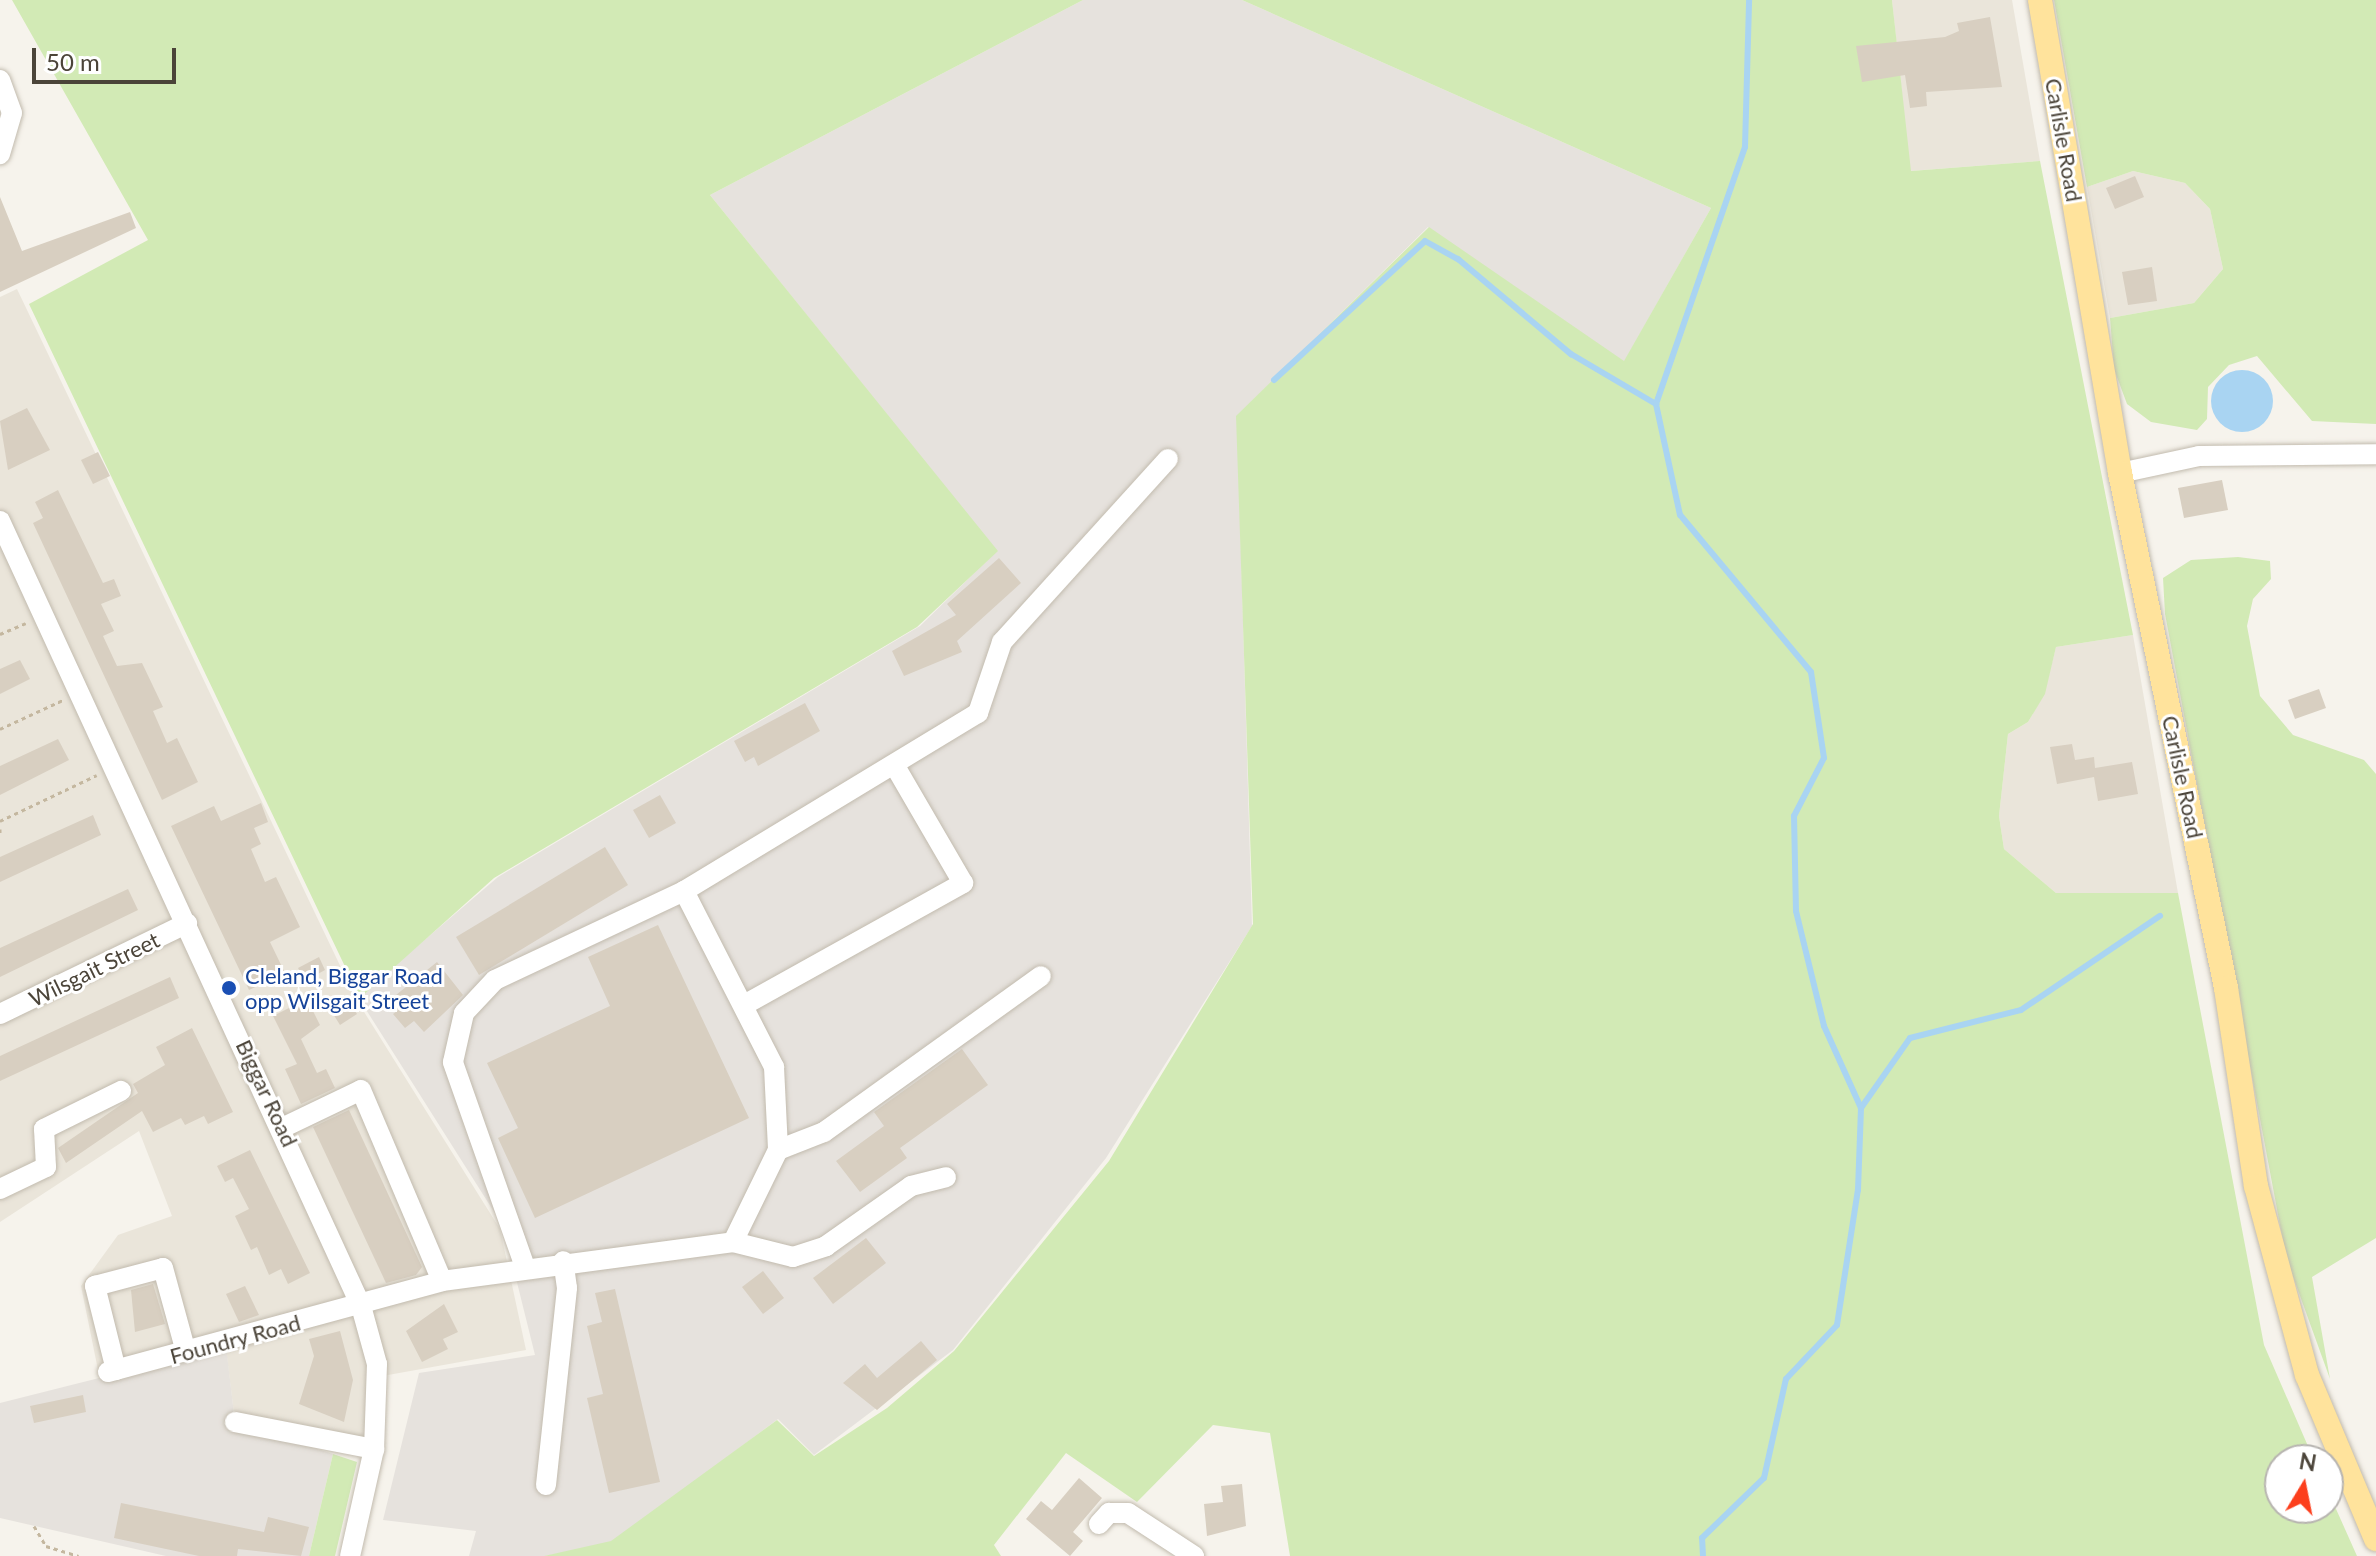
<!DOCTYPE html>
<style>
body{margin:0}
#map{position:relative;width:2376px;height:1556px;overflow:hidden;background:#f6f3ec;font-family:Lato,sans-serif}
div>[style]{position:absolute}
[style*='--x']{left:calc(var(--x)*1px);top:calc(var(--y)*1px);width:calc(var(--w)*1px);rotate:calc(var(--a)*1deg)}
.residential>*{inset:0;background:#eae5da}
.industrial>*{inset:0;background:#e6e2dd}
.green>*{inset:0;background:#d2eab5}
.water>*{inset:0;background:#a9d4f2}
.round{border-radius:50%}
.stream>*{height:6px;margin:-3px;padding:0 3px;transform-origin:3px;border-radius:3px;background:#a9d4f2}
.building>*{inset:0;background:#d8cfc1}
.path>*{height:3px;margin-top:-1.5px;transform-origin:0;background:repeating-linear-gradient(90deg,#c4b79f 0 4px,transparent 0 8px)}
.roads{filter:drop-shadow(0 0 2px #c2bbae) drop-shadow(0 0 2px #c2bbae)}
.minor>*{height:20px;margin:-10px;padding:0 10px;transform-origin:10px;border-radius:10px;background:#fff}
.major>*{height:24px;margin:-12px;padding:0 12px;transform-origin:12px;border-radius:12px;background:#ffe39c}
.dots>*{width:22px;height:22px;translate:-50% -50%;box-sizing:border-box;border:4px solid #fff;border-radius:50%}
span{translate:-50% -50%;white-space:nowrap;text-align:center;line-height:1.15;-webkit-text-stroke:6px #fff;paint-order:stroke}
.street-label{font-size:22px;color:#4b4439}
.transit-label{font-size:22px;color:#164399}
.left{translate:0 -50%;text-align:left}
.north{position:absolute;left:2264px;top:1444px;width:80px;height:80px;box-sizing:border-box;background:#fff;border:2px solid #b7b4b0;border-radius:50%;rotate:10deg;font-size:22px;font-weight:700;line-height:32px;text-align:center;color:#4b4439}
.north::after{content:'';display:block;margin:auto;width:28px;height:36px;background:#fc3f1d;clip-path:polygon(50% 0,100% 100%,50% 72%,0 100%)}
.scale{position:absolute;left:32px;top:48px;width:144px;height:36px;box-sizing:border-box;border:4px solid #4b4439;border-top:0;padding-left:10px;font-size:24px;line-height:28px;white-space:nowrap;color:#4b4439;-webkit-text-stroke:6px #fff;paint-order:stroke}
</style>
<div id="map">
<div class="residential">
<div style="clip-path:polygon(1892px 0,2012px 0,2040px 161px,1910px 171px)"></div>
<div style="clip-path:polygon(2133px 171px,2185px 183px,2210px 209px,2223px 269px,2194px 303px,2110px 318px,2087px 187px)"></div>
<div style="clip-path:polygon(17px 289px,356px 999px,500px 1229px,526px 1350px,377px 1377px,374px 1449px,235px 1422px,225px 1341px,288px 1324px,98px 1370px,81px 1286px,118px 1235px,172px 1216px,139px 1131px,0 1222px,0 297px)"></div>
<div style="clip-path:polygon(2133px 635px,2178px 893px,2056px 893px,2004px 849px,1999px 816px,2008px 734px,2028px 722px,2044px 694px,2056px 647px)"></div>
</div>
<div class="industrial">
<div style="clip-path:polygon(1083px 0,1242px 0,1711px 208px,1624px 362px,1428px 227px,1237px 416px,1252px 926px,1106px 1158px,953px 1350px,814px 1455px,778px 1419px,612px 1543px,545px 1556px,469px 1556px,476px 1531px,383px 1520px,419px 1373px,535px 1355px,503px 1226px,358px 997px,498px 877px,920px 626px,997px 551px,710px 195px)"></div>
<div style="clip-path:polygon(226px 1346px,235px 1422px,333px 1454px,309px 1556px,166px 1556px,0 1518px,0 1403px)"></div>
</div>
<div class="green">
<div style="clip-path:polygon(12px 0,1083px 0,710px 195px,998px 551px,917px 627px,494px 878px,360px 998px,29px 304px,148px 240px)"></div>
<div style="clip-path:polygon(1242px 0,1892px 0,1911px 171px,2040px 161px,2133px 635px,2056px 647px,2045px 694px,2028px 722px,2008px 734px,1999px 816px,2004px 849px,2056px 893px,2178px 893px,2264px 1345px,2314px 1460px,2280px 1460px,2280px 1508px,2328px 1508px,2328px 1491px,2357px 1556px,1290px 1556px,1270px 1433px,1213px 1425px,1137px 1502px,1066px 1453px,994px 1545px,1001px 1556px,544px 1556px,611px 1541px,777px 1420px,814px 1456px,887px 1408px,954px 1351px,1109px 1161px,1253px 924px,1236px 416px,1429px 227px,1624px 361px,1711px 208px)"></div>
<div style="clip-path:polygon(2054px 0,2376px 0,2376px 424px,2312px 421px,2257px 356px,2229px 365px,2208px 387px,2207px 419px,2197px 430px,2151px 422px,2127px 404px,2114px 369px,2110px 318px,2194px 303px,2223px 269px,2210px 209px,2185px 183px,2133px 171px,2087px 187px)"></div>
<div style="clip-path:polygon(2238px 557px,2270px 561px,2271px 579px,2253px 599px,2247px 626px,2260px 696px,2293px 735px,2364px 760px,2376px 774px,2376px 1238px,2312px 1277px,2330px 1379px,2286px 1257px,2165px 614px,2163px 578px,2191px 560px)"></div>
<div style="clip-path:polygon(333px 1454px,357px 1462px,335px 1556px,309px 1556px)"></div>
</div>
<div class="water">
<div class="round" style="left:2211px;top:370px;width:62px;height:62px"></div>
</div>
<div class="stream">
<div style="--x:1274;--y:380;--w:205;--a:-42.6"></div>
<div style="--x:1425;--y:241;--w:38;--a:29"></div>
<div style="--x:1458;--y:259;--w:148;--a:40.1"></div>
<div style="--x:1571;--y:354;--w:99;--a:30.5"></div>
<div style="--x:1861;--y:1108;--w:85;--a:-55"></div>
<div style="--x:1910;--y:1038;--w:114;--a:-14.2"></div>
<div style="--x:2021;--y:1010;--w:168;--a:-34.1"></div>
<div style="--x:1703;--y:1556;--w:18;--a:-93"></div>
<div style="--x:1702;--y:1538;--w:86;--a:-44.1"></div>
<div style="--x:1764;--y:1478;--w:101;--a:-77.5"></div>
<div style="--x:1786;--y:1379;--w:74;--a:-46.6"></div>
<div style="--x:1837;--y:1325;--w:137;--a:-81.2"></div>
<div style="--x:1858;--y:1190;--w:82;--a:-87.9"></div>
<div style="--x:1861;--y:1108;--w:90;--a:-114.3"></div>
<div style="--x:1824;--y:1026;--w:118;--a:-103.7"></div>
<div style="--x:1796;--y:911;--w:95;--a:-91.2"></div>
<div style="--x:1794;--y:816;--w:65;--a:-62.7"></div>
<div style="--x:1824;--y:758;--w:87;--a:-98.6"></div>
<div style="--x:1811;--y:672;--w:204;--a:-129.8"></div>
<div style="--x:1680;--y:515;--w:114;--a:-102.2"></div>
<div style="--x:1656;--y:404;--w:272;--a:-70.9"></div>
<div style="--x:1745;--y:147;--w:147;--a:-88.4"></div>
</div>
<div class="building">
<div style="clip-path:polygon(1990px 17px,2002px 87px,1926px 92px,1927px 106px,1910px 108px,1905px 75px,1862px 82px,1856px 46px,1945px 37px,1959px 31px,1957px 23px)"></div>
<div style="clip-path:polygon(2135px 176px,2144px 197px,2115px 209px,2106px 188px)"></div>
<div style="clip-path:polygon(0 197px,22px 251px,130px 212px,136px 228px,0 292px)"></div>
<div style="clip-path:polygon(2152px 267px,2157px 301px,2128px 305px,2122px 272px)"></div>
<div style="clip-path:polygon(27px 408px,50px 450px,8px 470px,0 421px)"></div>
<div style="clip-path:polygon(98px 452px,110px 476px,93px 484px,81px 460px)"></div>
<div style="clip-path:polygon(2222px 480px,2228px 510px,2184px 518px,2178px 488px)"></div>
<div style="clip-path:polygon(58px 490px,103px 583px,114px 579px,121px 596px,101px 604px,114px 631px,103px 636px,117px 666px,142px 663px,163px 707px,153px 711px,167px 743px,177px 738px,198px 782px,162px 800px,33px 523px,43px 518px,35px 502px)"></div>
<div style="clip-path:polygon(999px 558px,1021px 583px,957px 641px,962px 652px,904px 676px,892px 651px,956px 615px,947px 604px)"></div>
<div style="clip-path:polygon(20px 660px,30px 679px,0 694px,0 669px)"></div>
<div style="clip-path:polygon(2319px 689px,2326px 708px,2295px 719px,2288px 700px)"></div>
<div style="clip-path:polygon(805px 703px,820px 731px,758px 766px,754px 757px,745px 762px,734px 741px)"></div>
<div style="clip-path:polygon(58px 739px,69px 760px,0 795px,0 766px)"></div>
<div style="clip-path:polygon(2072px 744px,2075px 760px,2094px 757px,2095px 768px,2132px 762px,2138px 794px,2098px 801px,2094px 777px,2057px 784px,2050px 747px)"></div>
<div style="clip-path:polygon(660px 795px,676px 823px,649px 838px,633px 810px)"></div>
<div style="clip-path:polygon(261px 803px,268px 822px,254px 828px,261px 844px,251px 849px,265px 882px,276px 877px,300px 927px,270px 942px,285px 973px,249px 990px,171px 826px,214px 806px,221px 821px)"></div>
<div style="clip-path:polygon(93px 815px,101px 835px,0 882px,0 857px)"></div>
<div style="clip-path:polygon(605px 847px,628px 885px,479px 975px,456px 937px)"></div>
<div style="clip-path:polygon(128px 889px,138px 910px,0 977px,0 948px)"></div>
<div style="clip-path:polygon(658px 925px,749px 1118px,535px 1218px,498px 1138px,518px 1128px,487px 1063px,610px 1006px,588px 957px)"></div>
<div style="clip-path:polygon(319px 957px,325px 970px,305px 981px,298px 968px)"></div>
<div style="clip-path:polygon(437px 962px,463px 995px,424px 1032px,414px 1021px,405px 1028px,393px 1014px,404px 1006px,396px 995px)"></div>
<div style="clip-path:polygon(170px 977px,179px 998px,0 1081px,0 1056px)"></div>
<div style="clip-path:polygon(346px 998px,357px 1014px,340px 1025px,330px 1009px)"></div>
<div style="clip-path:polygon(307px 999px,320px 1025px,301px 1039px,317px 1073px,326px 1069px,335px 1088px,301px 1104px,285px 1069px,297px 1064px,273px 1016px)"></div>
<div style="clip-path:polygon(192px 1028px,233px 1112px,208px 1124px,204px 1116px,185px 1125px,181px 1118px,153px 1132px,142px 1111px,66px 1163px,58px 1148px,138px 1093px,133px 1084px,165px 1065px,156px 1047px)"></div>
<div style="clip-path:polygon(962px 1049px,988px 1085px,900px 1148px,907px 1158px,860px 1192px,836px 1161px,884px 1126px,874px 1112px)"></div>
<div style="clip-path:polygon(349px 1110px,422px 1267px,416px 1275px,386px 1283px,313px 1127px)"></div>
<div style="clip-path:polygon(250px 1150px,310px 1273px,288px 1284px,281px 1269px,269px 1275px,257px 1247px,251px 1250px,235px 1216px,249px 1209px,233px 1178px,225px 1182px,217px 1166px)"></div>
<div style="clip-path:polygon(866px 1238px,886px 1263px,833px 1304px,813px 1278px)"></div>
<div style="clip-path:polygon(763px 1271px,784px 1298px,763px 1314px,742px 1287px)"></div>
<div style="clip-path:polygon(153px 1284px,165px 1324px,135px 1332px,131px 1290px)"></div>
<div style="clip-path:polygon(245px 1286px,259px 1315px,239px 1322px,226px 1294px)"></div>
<div style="clip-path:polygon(615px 1289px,660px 1482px,609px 1493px,587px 1398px,603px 1394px,587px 1326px,602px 1322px,595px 1293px)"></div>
<div style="clip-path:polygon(444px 1304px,458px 1332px,443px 1339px,448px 1349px,422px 1362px,406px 1331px)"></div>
<div style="clip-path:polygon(340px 1331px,353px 1380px,344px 1422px,299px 1404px,314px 1356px,309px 1339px)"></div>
<div style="clip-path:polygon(921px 1341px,937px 1360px,877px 1410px,843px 1383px,865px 1364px,877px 1378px)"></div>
<div style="clip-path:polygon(83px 1395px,86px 1412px,34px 1423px,30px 1406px)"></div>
<div style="clip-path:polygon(1079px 1478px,1102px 1498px,1073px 1532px,1083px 1541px,1070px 1556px,1026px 1519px,1041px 1501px,1052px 1510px)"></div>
<div style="clip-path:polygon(1242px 1484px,1246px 1526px,1207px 1536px,1204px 1504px,1223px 1502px,1221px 1486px)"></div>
<div style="clip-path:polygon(121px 1503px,264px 1532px,268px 1517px,309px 1527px,301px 1556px,238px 1549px,237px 1556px,199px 1556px,114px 1538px)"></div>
</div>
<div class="path">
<div style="--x:0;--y:634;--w:28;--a:-23"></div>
<div style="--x:0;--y:729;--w:69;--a:-24.7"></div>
<div style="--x:0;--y:821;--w:107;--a:-25.4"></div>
<div style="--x:0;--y:829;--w:4;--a:90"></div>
<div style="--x:34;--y:1526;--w:23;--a:59"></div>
<div style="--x:46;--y:1546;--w:34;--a:17"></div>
</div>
<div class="roads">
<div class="minor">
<div style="--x:0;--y:80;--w:35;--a:70"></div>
<div style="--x:12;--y:113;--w:43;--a:106.3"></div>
<div style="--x:2120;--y:473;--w:81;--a:-12.1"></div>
<div style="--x:2199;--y:456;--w:177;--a:-0.6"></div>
<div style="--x:0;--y:521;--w:864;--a:65.3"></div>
<div style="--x:361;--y:1306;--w:60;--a:74.6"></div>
<div style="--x:377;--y:1364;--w:85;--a:92"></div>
<div style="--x:374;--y:1449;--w:110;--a:102.6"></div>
<div style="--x:684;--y:891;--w:344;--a:-31.2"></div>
<div style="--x:978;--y:713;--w:75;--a:-71.3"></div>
<div style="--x:1002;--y:642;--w:247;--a:-47.8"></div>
<div style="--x:744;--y:1005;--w:251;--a:-29.1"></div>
<div style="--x:963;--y:883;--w:135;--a:-120.2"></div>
<div style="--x:0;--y:1014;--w:208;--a:-25.9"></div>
<div style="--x:284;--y:1127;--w:85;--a:-25.7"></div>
<div style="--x:361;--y:1090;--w:207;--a:67"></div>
<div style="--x:442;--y:1281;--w:294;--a:-7.6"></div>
<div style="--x:733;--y:1242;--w:62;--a:14"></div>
<div style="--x:793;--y:1257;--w:35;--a:-18"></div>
<div style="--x:826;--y:1246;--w:104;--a:-35.2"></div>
<div style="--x:911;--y:1186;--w:36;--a:-14"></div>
<div style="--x:778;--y:1150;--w:49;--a:-21.4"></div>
<div style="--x:824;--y:1132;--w:267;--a:-35.7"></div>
<div style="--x:0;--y:1189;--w:51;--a:-25.6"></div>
<div style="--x:46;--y:1167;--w:38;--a:-93"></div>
<div style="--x:44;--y:1129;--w:86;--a:-26.3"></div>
<div style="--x:525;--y:1267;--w:217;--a:-109.4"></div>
<div style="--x:453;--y:1062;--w:50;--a:-77.3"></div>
<div style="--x:464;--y:1013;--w:45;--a:-46.8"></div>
<div style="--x:495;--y:980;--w:209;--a:-25.2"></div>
<div style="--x:684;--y:891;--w:198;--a:62.9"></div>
<div style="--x:774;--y:1067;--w:83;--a:87.2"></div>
<div style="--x:778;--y:1150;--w:102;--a:116.1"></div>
<div style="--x:116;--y:1370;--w:87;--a:-104"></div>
<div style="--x:95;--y:1286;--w:70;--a:-14.8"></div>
<div style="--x:163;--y:1268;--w:87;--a:74.7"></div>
<div style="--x:108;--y:1372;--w:346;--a:-15.2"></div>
<div style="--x:235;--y:1422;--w:142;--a:11"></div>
<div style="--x:546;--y:1485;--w:198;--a:-83.9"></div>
<div style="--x:567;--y:1288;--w:27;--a:-98"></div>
<div style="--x:1099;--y:1524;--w:15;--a:-48"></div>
<div style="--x:1109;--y:1513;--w:19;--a:0"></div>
<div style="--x:1128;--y:1513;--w:79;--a:33.1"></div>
</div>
<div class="major">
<div style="--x:2040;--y:0;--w:480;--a:80.4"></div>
<div style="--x:2120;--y:473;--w:526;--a:78.37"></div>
<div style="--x:2226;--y:988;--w:200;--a:81.4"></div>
<div style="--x:2256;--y:1186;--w:196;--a:74.9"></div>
<div style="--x:2307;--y:1375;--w:178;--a:67.2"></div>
</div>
</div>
<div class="dots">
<div style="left:229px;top:988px;background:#1a4fb4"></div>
</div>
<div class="street-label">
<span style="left:2064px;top:140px;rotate:80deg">Carlisle Road</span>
<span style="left:2183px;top:777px;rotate:78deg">Carlisle Road</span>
<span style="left:94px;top:969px;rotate:-26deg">Wilsgait Street</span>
<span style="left:267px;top:1093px;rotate:65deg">Biggar Road</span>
<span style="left:235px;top:1339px;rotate:-15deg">Foundry Road</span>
</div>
<div class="transit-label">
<span class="left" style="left:245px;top:988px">Cleland, Biggar Road<br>opp Wilsgait Street</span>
</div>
<div class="north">N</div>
<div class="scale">50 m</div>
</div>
